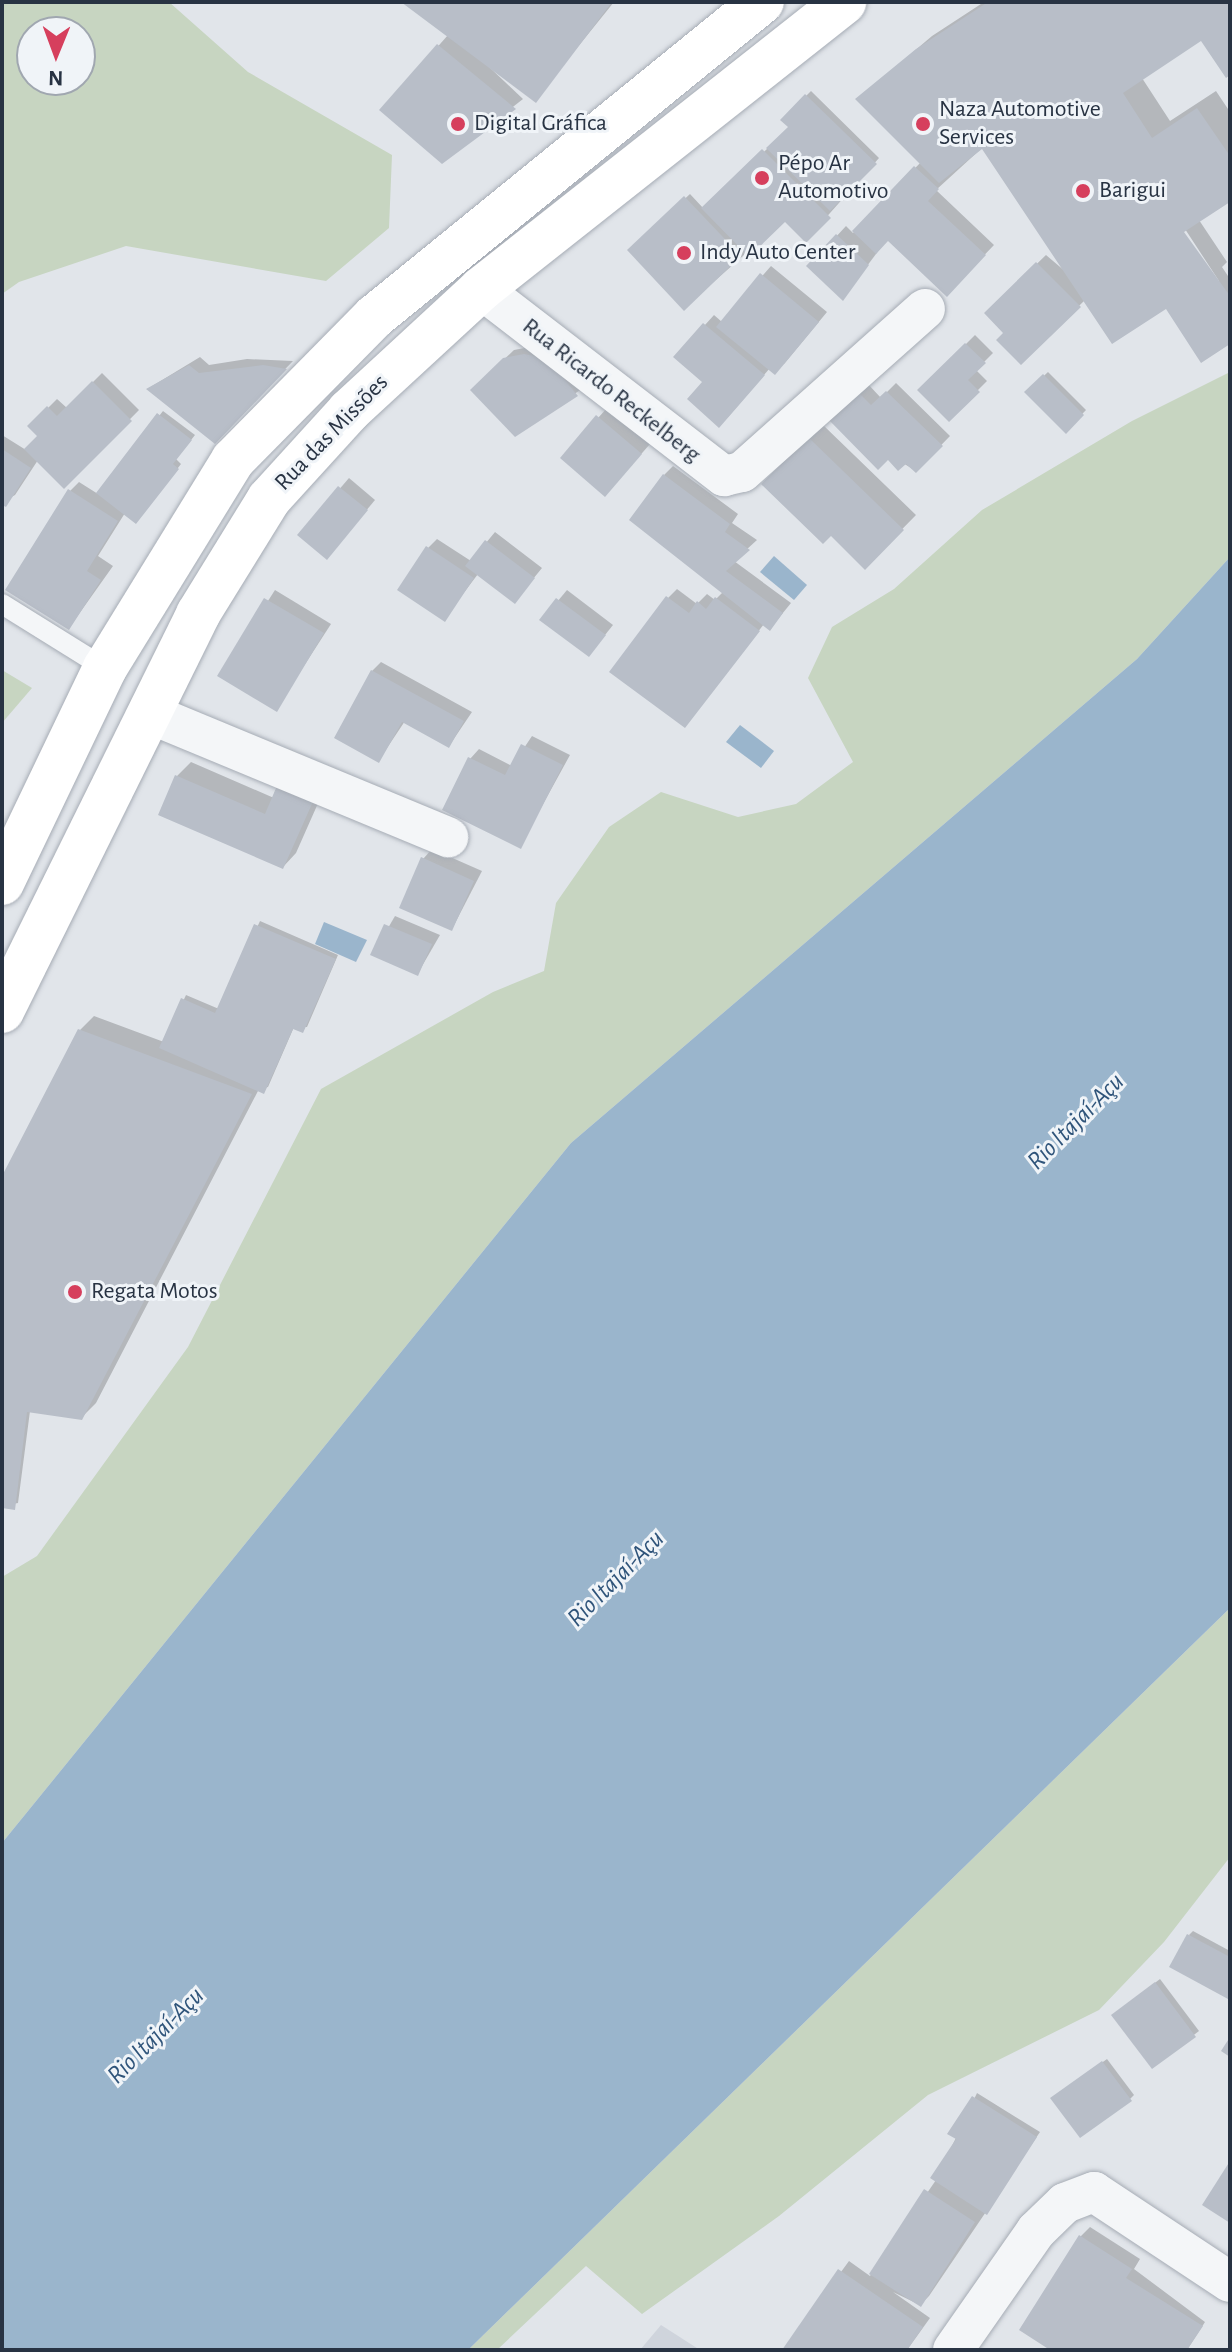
<!DOCTYPE html>
<meta charset="utf-8">
<style>
body{margin:0}
#map{position:relative;width:1232px;height:2352px;overflow:hidden;background:#e1e5ea;font-family:"Alegreya Sans",sans-serif}
div>[style]{position:absolute}
[style*='--x']{left:calc(var(--x)*1px);top:calc(var(--y)*1px);width:calc(var(--w)*1px);rotate:calc(var(--a)*1deg)}
.built>*{inset:0;background:#cfd4dc}
.green>*{inset:0;background:#c7d5c1}
.water>*{inset:0;background:#9ab5cc}
.shadow>*{inset:0;background:#0003}
.building>*{inset:0;background:#b8bec8}
.roads{filter:drop-shadow(0 0 2px #a6acb5) drop-shadow(0 0 2px #a6acb5)}
.lane>*{height:20px;margin:-10px;padding:0 10px;transform-origin:10px;border-radius:10px;background:#f4f6f8}
.street>*{height:40px;margin:-20px;padding:0 20px;transform-origin:20px;border-radius:20px;background:#f4f6f8}
.primary>*{height:44px;margin:-22px;padding:0 22px;transform-origin:22px;border-radius:22px;background:#fff}
.dots>*{width:22px;height:22px;translate:-50% -50%;box-sizing:border-box;border:4px solid #f0f4f8;border-radius:50%}
span{translate:-50% -50%;white-space:nowrap;text-align:center;line-height:1.15;-webkit-text-stroke:6px #f0f4f8;paint-order:stroke}
.poi-label{font-size:24px;color:#283343}
.left{translate:0 -50%;text-align:left}
.street-label{font-size:24px;color:#283343}
.water-label{font-size:26px;color:#2f547a;font-style:italic}
.frame{position:absolute;inset:0;border:4px solid #283343;pointer-events:none}
.north{position:absolute;left:16px;top:16px;width:80px;height:80px;box-sizing:border-box;background:#f0f4f8;border:2px solid #a0a7b0;border-radius:50%;rotate:181deg;font-size:22px;font-weight:700;line-height:32px;text-align:center;color:#283343}
.north::after{content:'';display:block;margin:auto;width:28px;height:36px;background:#d63f5d;clip-path:polygon(50% 0,100% 100%,50% 72%,0 100%)}
</style>
<div id="map">
<div class="built">
<div style="clip-path:polygon(661px 2325px,700px 2350px,640px 2350px)"></div>
</div>
<div class="green">
<div style="clip-path:polygon(evenodd,2px 2px,169px 2px,248px 72px,392px 155px,389px 228px,326px 281px,126px 246px,19px 282px,2px 294px,2px 2px,32px 32px,80px 32px,80px 80px,32px 80px,32px 32px)"></div>
<div style="clip-path:polygon(1230px 372px,1230px 557px,1137px 659px,571px 1143px,2px 1843px,2px 1577px,37px 1556px,188px 1347px,321px 1089px,493px 992px,544px 971px,556px 903px,609px 827px,661px 792px,738px 817px,796px 804px,853px 762px,808px 678px,832px 627px,894px 589px,982px 510px,1132px 421px)"></div>
<div style="clip-path:polygon(2px 670px,32px 688px,2px 723px)"></div>
<div style="clip-path:polygon(1230px 1608px,1230px 1857px,1164px 1942px,1099px 2010px,928px 2095px,779px 2216px,642px 2314px,586px 2266px,497px 2350px,468px 2350px)"></div>
</div>
<div class="water">
<div style="clip-path:polygon(774px 556px,807px 585px,794px 600px,760px 572px)"></div>
<div style="clip-path:polygon(1230px 557px,1230px 1608px,468px 2350px,2px 2350px,2px 1843px,571px 1143px,1137px 659px)"></div>
<div style="clip-path:polygon(740px 725px,774px 751px,761px 768px,726px 742px)"></div>
<div style="clip-path:polygon(324px 922px,367px 940px,356px 962px,315px 944px)"></div>
</div>
<div class="shadow">
<div style="clip-path:polygon(405px 2px,614px 2px,535px 100px,484px 62px,523px 99px,442px 162px,382px 110px,448px 35px)"></div>
<div style="clip-path:polygon(evenodd,984px 2px,1230px 2px,1230px 73px,1201px 39px,1142px 78px,1170px 121px,1216px 91px,1230px 112px,1230px 200px,1199px 220px,1227px 262px,1222px 267px,1230px 279px,1230px 341px,1166px 307px,1085px 300px,1021px 363px,1006px 333px,986px 313px,1046px 255px,1066px 272px,983px 147px,936px 190px,994px 245px,947px 294px,888px 238px,843px 298px,809px 266px,846px 226px,853px 233px,921px 162px,858px 99px,932px 36px,984px 2px,1185px 229px,1219px 281px,1216px 283px,1182px 232px,1185px 229px)"></div>
<div style="clip-path:polygon(811px 91px,879px 158px,806px 240px,785px 219px,684px 308px,630px 250px,690px 194px,704px 209px,790px 127px,782px 120px)"></div>
<div style="clip-path:polygon(771px 266px,827px 312px,784px 364px,770px 368px,728px 417px,705px 381px,676px 357px,714px 315px,722px 322px)"></div>
<div style="clip-path:polygon(975px 335px,993px 353px,976px 370px,987px 381px,949px 419px,920px 390px)"></div>
<div style="clip-path:polygon(535px 346px,586px 386px,516px 434px,472px 390px,514px 350px)"></div>
<div style="clip-path:polygon(200px 357px,209px 365px,247px 359px,293px 361px,215px 441px,149px 388px)"></div>
<div style="clip-path:polygon(1048px 372px,1086px 410px,1066px 431px,1027px 392px)"></div>
<div style="clip-path:polygon(102px 373px,139px 410px,64px 486px,38px 460px,15px 495px,2px 502px,2px 435px,26px 450px,40px 436px,30px 426px,57px 399px,67px 408px)"></div>
<div style="clip-path:polygon(867px 383px,881px 398px,896px 383px,950px 436px,916px 471px,831px 419px)"></div>
<div style="clip-path:polygon(607px 408px,650px 444px,614px 485px,563px 457px)"></div>
<div style="clip-path:polygon(163px 411px,195px 435px,176px 459px,181px 464px,140px 517px,125px 513px,98px 556px,113px 566px,69px 628px,70px 491px,79px 482px,98px 494px)"></div>
<div style="clip-path:polygon(823px 425px,916px 515px,865px 567px,832px 534px,764px 484px)"></div>
<div style="clip-path:polygon(673px 466px,738px 514px,732px 523px,757px 540px,734px 561px,791px 603px,778px 619px,764px 624px,685px 726px,668px 598px,677px 589px,697px 604px,707px 594px,715px 600px,723px 592px,664px 475px)"></div>
<div style="clip-path:polygon(349px 478px,375px 500px,335px 548px,300px 535px)"></div>
<div style="clip-path:polygon(495px 532px,542px 568px,515px 601px,478px 574px,444px 619px,428px 548px,437px 539px,471px 561px)"></div>
<div style="clip-path:polygon(275px 590px,331px 624px,276px 709px,220px 676px)"></div>
<div style="clip-path:polygon(567px 590px,613px 625px,589px 655px,542px 620px)"></div>
<div style="clip-path:polygon(381px 662px,472px 712px,449px 746px,405px 721px,379px 760px,372px 671px)"></div>
<div style="clip-path:polygon(532px 736px,570px 755px,520px 846px,470px 759px,479px 749px,512px 766px)"></div>
<div style="clip-path:polygon(191px 762px,274px 798px,327px 783px,296px 853px,283px 867px,161px 814px,177px 776px)"></div>
<div style="clip-path:polygon(432px 849px,482px 871px,452px 929px,423px 859px)"></div>
<div style="clip-path:polygon(395px 916px,440px 935px,418px 973px,373px 954px)"></div>
<div style="clip-path:polygon(260px 921px,338px 955px,307px 1027px,294px 1027px,268px 1087px,259px 1089px,96px 1403px,82px 1417px,30px 1411px,18px 1503px,2px 1506px,2px 1180px,80px 1030px,94px 1016px,164px 1042px,186px 995px,219px 1009px)"></div>
<div style="clip-path:polygon(1193px 1931px,1230px 1951px,1228px 1997px,1189px 1935px)"></div>
<div style="clip-path:polygon(1160px 1979px,1199px 2031px,1153px 2066px,1118px 2011px)"></div>
<div style="clip-path:polygon(1107px 2059px,1134px 2095px,1130px 2099px,1057px 2095px)"></div>
<div style="clip-path:polygon(977px 2093px,1040px 2132px,929px 2296px,920px 2305px,893px 2292px,930px 2318px,907px 2350px,784px 2350px,849px 2261px,870px 2276px,936px 2180px)"></div>
<div style="clip-path:polygon(1090px 2227px,1140px 2259px,1134px 2269px,1205px 2322px,1187px 2350px,1053px 2350px,1081px 2236px)"></div>
</div>
<div class="building">
<div style="clip-path:polygon(401px 2px,612px 2px,536px 103px)"></div>
<div style="clip-path:polygon(988px 2px,1230px 2px,1230px 75px,1226px 78px,1201px 41px,1123px 93px,1152px 138px,1197px 108px,1230px 156px,1230px 202px,1184px 232px,1230px 296px,1230px 344px,1201px 363px,1166px 309px,1112px 344px,982px 149px,939px 183px,855px 99px,916px 49px)"></div>
<div style="clip-path:polygon(437px 44px,516px 109px,442px 164px,379px 110px)"></div>
<div style="clip-path:polygon(805px 94px,877px 164px,830px 211px,766px 148px,788px 127px,780px 120px)"></div>
<div style="clip-path:polygon(762px 149px,831px 218px,806px 243px,785px 222px,749px 257px,701px 208px)"></div>
<div style="clip-path:polygon(914px 166px,939px 189px,928px 201px,986px 255px,947px 297px,888px 241px,876px 254px,852px 231px)"></div>
<div style="clip-path:polygon(684px 196px,741px 256px,684px 311px,627px 250px)"></div>
<div style="clip-path:polygon(836px 234px,869px 265px,843px 301px,806px 266px)"></div>
<div style="clip-path:polygon(1036px 262px,1081px 307px,1021px 365px,996px 340px,1003px 333px,984px 313px)"></div>
<div style="clip-path:polygon(760px 273px,819px 322px,775px 375px,716px 327px)"></div>
<div style="clip-path:polygon(703px 323px,765px 375px,719px 428px,687px 399px,702px 382px,673px 357px)"></div>
<div style="clip-path:polygon(965px 343px,986px 363px,968px 380px,980px 392px,949px 422px,917px 390px)"></div>
<div style="clip-path:polygon(524px 354px,547px 358px,578px 396px,515px 437px,470px 390px,503px 358px)"></div>
<div style="clip-path:polygon(189px 365px,199px 373px,263px 365px,287px 369px,215px 444px,146px 389px)"></div>
<div style="clip-path:polygon(1043px 374px,1084px 415px,1066px 434px,1024px 392px)"></div>
<div style="clip-path:polygon(92px 381px,132px 421px,64px 489px,24px 449px,37px 436px,27px 426px,47px 406px,57px 416px)"></div>
<div style="clip-path:polygon(857px 391px,871px 405px,886px 391px,943px 446px,916px 473px,906px 464px,898px 471px,888px 460px,878px 470px,828px 419px)"></div>
<div style="clip-path:polygon(157px 413px,192px 440px,173px 464px,179px 469px,136px 524px,96px 493px)"></div>
<div style="clip-path:polygon(596px 415px,642px 454px,605px 497px,560px 458px)"></div>
<div style="clip-path:polygon(808px 437px,904px 530px,865px 570px,831px 536px,823px 544px,761px 484px)"></div>
<div style="clip-path:polygon(2px 449px,31px 468px,6px 507px,2px 505px)"></div>
<div style="clip-path:polygon(663px 474px,730px 524px,725px 532px,750px 550px,726px 571px,783px 613px,770px 631px,629px 520px)"></div>
<div style="clip-path:polygon(338px 486px,368px 510px,327px 560px,297px 535px)"></div>
<div style="clip-path:polygon(68px 489px,118px 521px,87px 571px,101px 580px,69px 630px,5px 590px)"></div>
<div style="clip-path:polygon(485px 540px,535px 578px,515px 604px,465px 566px)"></div>
<div style="clip-path:polygon(426px 546px,474px 578px,445px 622px,397px 590px)"></div>
<div style="clip-path:polygon(666px 596px,689px 613px,697px 601px,706px 609px,715px 597px,760px 631px,685px 728px,609px 672px)"></div>
<div style="clip-path:polygon(264px 598px,324px 633px,277px 712px,217px 676px)"></div>
<div style="clip-path:polygon(556px 598px,606px 635px,589px 657px,539px 620px)"></div>
<div style="clip-path:polygon(371px 670px,464px 721px,449px 748px,402px 722px,379px 763px,334px 738px)"></div>
<div style="clip-path:polygon(521px 744px,563px 765px,521px 849px,442px 810px,468px 757px,505px 775px)"></div>
<div style="clip-path:polygon(175px 775px,265px 814px,279px 781px,315px 797px,283px 869px,158px 815px)"></div>
<div style="clip-path:polygon(421px 857px,474px 881px,452px 931px,399px 908px)"></div>
<div style="clip-path:polygon(254px 924px,336px 959px,303px 1033px,293px 1029px,264px 1094px,159px 1048px,181px 998px,215px 1013px)"></div>
<div style="clip-path:polygon(384px 924px,432px 944px,418px 976px,370px 955px)"></div>
<div style="clip-path:polygon(78px 1029px,252px 1094px,82px 1420px,27px 1412px,15px 1510px,2px 1508px,2px 1176px)"></div>
<div style="clip-path:polygon(1187px 1934px,1230px 1957px,1228px 1999px,1169px 1967px)"></div>
<div style="clip-path:polygon(1155px 1982px,1196px 2037px,1152px 2069px,1111px 2015px)"></div>
<div style="clip-path:polygon(1230px 2037px,1230px 2057px,1221px 2051px)"></div>
<div style="clip-path:polygon(1102px 2061px,1132px 2101px,1080px 2138px,1050px 2098px)"></div>
<div style="clip-path:polygon(972px 2096px,1037px 2137px,987px 2215px,930px 2178px,956px 2139px,947px 2134px)"></div>
<div style="clip-path:polygon(1230px 2161px,1230px 2223px,1202px 2205px)"></div>
<div style="clip-path:polygon(924px 2189px,975px 2222px,921px 2307px,869px 2274px)"></div>
<div style="clip-path:polygon(1079px 2235px,1132px 2269px,1126px 2278px,1203px 2326px,1187px 2350px,1050px 2350px,1019px 2330px)"></div>
<div style="clip-path:polygon(838px 2269px,923px 2327px,907px 2350px,782px 2350px)"></div>
</div>
<div class="roads">
<div class="lane">
<div style="--x:2;--y:604;--w:121;--a:31.9"></div>
</div>
<div class="street">
<div style="--x:481;--y:289;--w:307;--a:37.6"></div>
<div style="--x:724;--y:476;--w:18;--a:-13"></div>
<div style="--x:742;--y:472;--w:245;--a:-41.7"></div>
<div style="--x:148;--y:713;--w:325;--a:22.5"></div>
<div style="--x:953;--y:2350;--w:145;--a:-55.1"></div>
<div style="--x:1036;--y:2231;--w:40;--a:-44"></div>
<div style="--x:1065;--y:2203;--w:31;--a:-21"></div>
<div style="--x:1094;--y:2192;--w:163;--a:33.5"></div>
</div>
<div class="primary">
<div style="--x:2;--y:883;--w:238;--a:-64.4"></div>
<div style="--x:105;--y:668;--w:244;--a:-58.4"></div>
<div style="--x:233;--y:460;--w:201;--a:-45.4"></div>
<div style="--x:374;--y:317;--w:500;--a:-39.1"></div>
<div style="--x:2;--y:1011;--w:443;--a:-63.7"></div>
<div style="--x:198;--y:614;--w:135;--a:-58.3"></div>
<div style="--x:269;--y:499;--w:119;--a:-47.7"></div>
<div style="--x:349;--y:411;--w:180;--a:-42.7"></div>
<div style="--x:481;--y:289;--w:463;--a:-38.3"></div>
</div>
</div>
<div class="dots">
<div style="left:458px;top:124px;background:#d63f5d"></div>
<div style="left:923px;top:124px;background:#d63f5d"></div>
<div style="left:762px;top:178px;background:#d63f5d"></div>
<div style="left:1083px;top:191px;background:#d63f5d"></div>
<div style="left:684px;top:253px;background:#d63f5d"></div>
<div style="left:75px;top:1292px;background:#d63f5d"></div>
</div>
<div class="poi-label">
<span class="left" style="left:939px;top:124px">Naza Automotive<br>Services</span>
<span class="left" style="left:474px;top:124px">Digital Gráfica</span>
<span class="left" style="left:778px;top:178px">Pépo Ar<br>Automotivo</span>
<span class="left" style="left:1099px;top:191px">Barigui</span>
<span class="left" style="left:700px;top:253px">Indy Auto Center</span>
<span class="left" style="left:91px;top:1292px">Regata Motos</span>
</div>
<div class="street-label">
<span style="left:611px;top:391px;rotate:38deg">Rua Ricardo Reckelberg</span>
<span style="left:332px;top:433px;rotate:-46deg">Rua das Missões</span>
</div>
<div class="water-label">
<span style="left:1076px;top:1122px;rotate:-45deg">Rio Itajaí-Açu</span>
<span style="left:616px;top:1579px;rotate:-45deg">Rio Itajaí-Açu</span>
<span style="left:156px;top:2036px;rotate:-45deg">Rio Itajaí-Açu</span>
</div>
<div class="frame"></div>
<div class="north">N</div>
</div>
